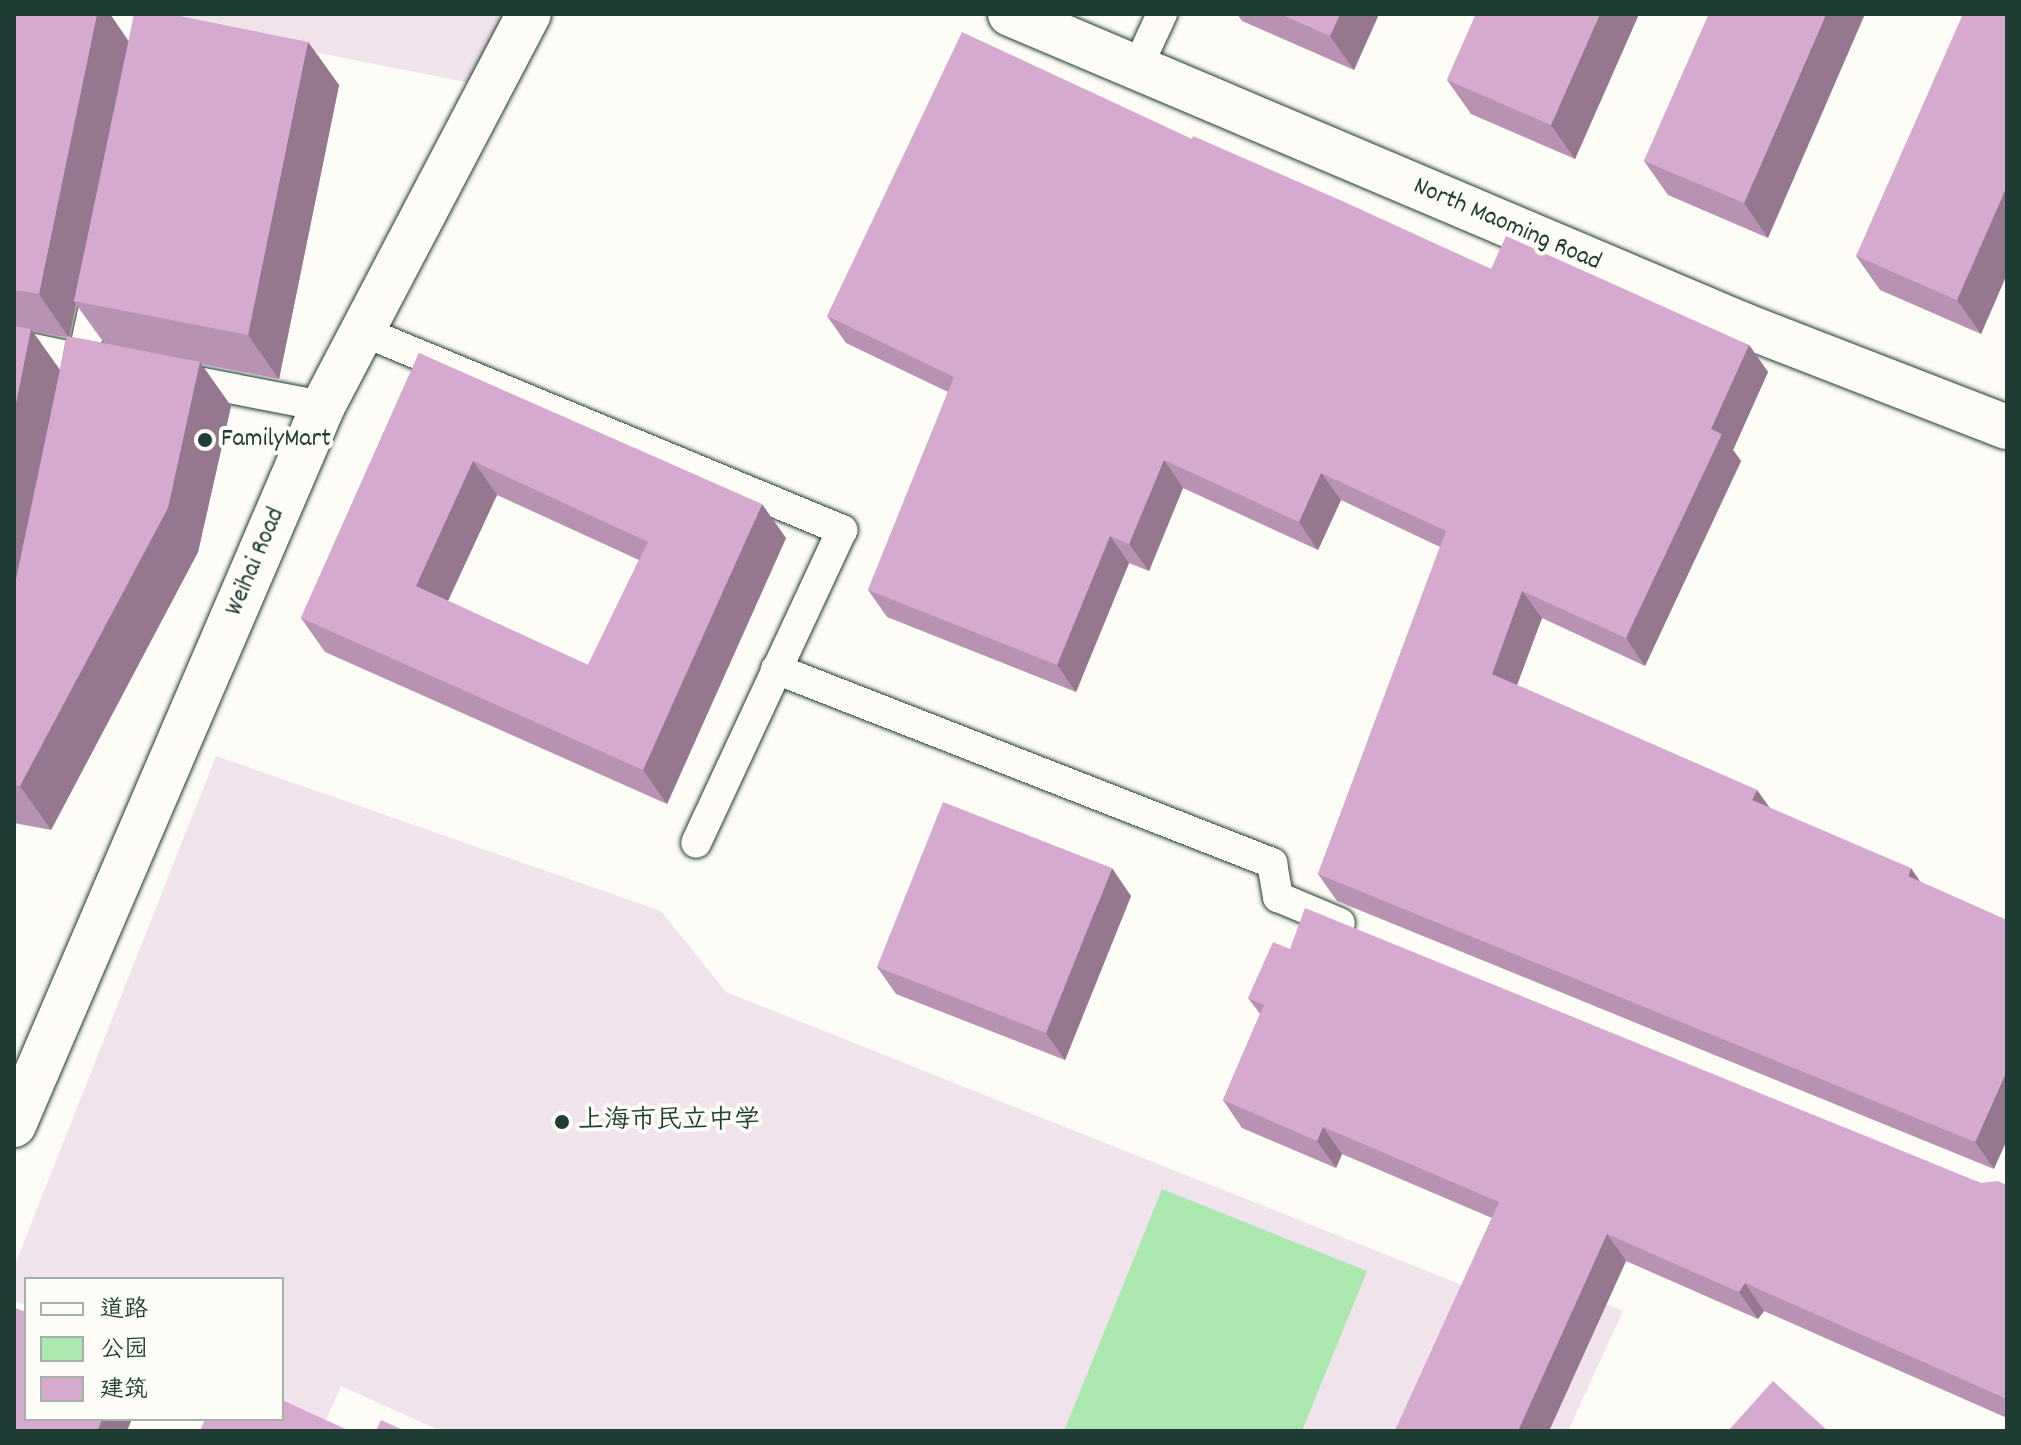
<!DOCTYPE html>
<meta charset="utf-8">
<style>
body{margin:0}
#map{position:relative;width:2021px;height:1445px;overflow:hidden;background:#fdfcf7;font-family:Dekko,"LXGW WenKai TC",sans-serif}
div>[style]{position:absolute}
[style*='--x']{left:calc(var(--x)*1px);top:calc(var(--y)*1px);width:calc(var(--w)*1px);rotate:calc(var(--a)*1deg)}
.built>*{inset:0;background:#f1e3eb}
.green>*{inset:0;background:#abe8af}
.roads{filter:drop-shadow(0 0 2px #1f3d34) drop-shadow(0 0 2px #1f3d34)}
.service>*{height:30px;margin:-15px;padding:0 15px;transform-origin:15px;border-radius:15px;background:#fdfcf7}
.minor>*{height:44px;margin:-22px;padding:0 22px;transform-origin:22px;border-radius:22px;background:#fdfcf7}
.wall>*{inset:0;background:#b792b1}
.shaded-wall>*{inset:0;background:#957790}
.building>*{inset:0;background:#d5aace}
.dots>*{width:22px;height:22px;translate:-50% -50%;box-sizing:border-box;border:4px solid #fdfcf7;border-radius:50%}
span{translate:-50% -50%;white-space:nowrap;text-align:center;line-height:1.15;-webkit-text-stroke:8px #fdfcf7;paint-order:stroke}
.street-label{font-size:26px;color:#1f3d34}
.poi-label{font-size:26px;color:#1f3d34}
.left{translate:0 -50%;text-align:left}
.frame{position:absolute;inset:0;border:16px solid #1f3d34;pointer-events:none}
.legend{position:absolute;left:24px;top:1277px;width:260px;height:144px;box-sizing:border-box;background:#fdfcf7;border:2px solid #a4b0a9;margin:0;padding:10px 14px;list-style:none;font-size:24px;color:#1f3d34}
.legend li{display:flex;align-items:center;gap:16px;height:40px}
.legend b{width:40px;border:2px solid #a4b0a9}
</style>
<div id="map">
<div class="built">
<div style="clip-path:polygon(121px 14px,512px 14px,476px 84px)"></div>
<div style="clip-path:polygon(216px 756px,661px 911px,726px 992px,1462px 1285px,1478px 1252px,1623px 1311px,1568px 1431px,441px 1431px,341px 1386px,325px 1422px,282px 1405px,282px 1279px,26px 1279px,26px 1305px,14px 1301px,14px 1267px)"></div>
</div>
<div class="green">
<div style="clip-path:polygon(1162px 1189px,1367px 1271px,1302px 1431px,1064px 1431px)"></div>
</div>
<div class="roads">
<div class="service">
<div style="--x:1137;--y:68;--w:60;--a:-65.2"></div>
<div style="--x:362;--y:331;--w:520;--a:22.52"></div>
<div style="--x:842;--y:530;--w:345;--a:115"></div>
<div style="--x:14;--y:345;--w:90;--a:11.6"></div>
<div style="--x:177;--y:378;--w:149;--a:10.9"></div>
<div style="--x:78;--y:381;--w:100;--a:-77.9"></div>
<div style="--x:776;--y:669;--w:533;--a:21.36"></div>
<div style="--x:1272;--y:863;--w:35;--a:80"></div>
<div style="--x:1278;--y:897;--w:67;--a:22.8"></div>
</div>
<div class="minor">
<div style="--x:1010;--y:14;--w:799;--a:22.97"></div>
<div style="--x:1746;--y:326;--w:280;--a:21.2"></div>
<div style="--x:14;--y:1125;--w:783;--a:-66.74"></div>
<div style="--x:323;--y:406;--w:443;--a:-62.3"></div>
</div>
</div>
<div class="wall">
<div style="clip-path:polygon(evenodd,14px 14px,110px 14px,128px 40px,308px 42px,339px 85px,279px 379px,201px 364px,231px 406px,198px 552px,51px 830px,14px 823px,14px 14px,76px 304px,104px 343px,70px 337px,76px 304px,14px 14px,33px 332px,66px 337px,60px 370px,33px 332px)"></div>
<div style="clip-path:polygon(1237px 14px,1379px 14px,1354px 70px,1242px 21px)"></div>
<div style="clip-path:polygon(1476px 14px,1639px 14px,1575px 159px,1471px 114px,1447px 80px)"></div>
<div style="clip-path:polygon(1709px 14px,1768px 238px,1668px 195px,1644px 161px)"></div>
<div style="clip-path:polygon(2007px 14px,2007px 274px,1981px 334px,1880px 290px,1856px 256px)"></div>
<div style="clip-path:polygon(1192px 139px,1491px 269px,1749px 345px,1768px 372px,1733px 450px,1741px 461px,1645px 666px,1542px 618px,1517px 685px,1757px 790px,1769px 807px,1994px 1169px,1337px 901px,1318px 874px,1440px 547px,1341px 500px,1318px 550px,1183px 488px,1149px 571px,1129px 563px,1076px 692px,887px 617px,868px 590px,948px 392px,846px 343px,827px 316px)"></div>
<div style="clip-path:polygon(evenodd,419px 353px,786px 538px,667px 804px,325px 652px,301px 618px,419px 353px,497px 495px,639px 560px,588px 665px,448px 601px,497px 495px)"></div>
<div style="clip-path:polygon(1131px 896px,1065px 1060px,896px 994px,877px 967px)"></div>
<div style="clip-path:polygon(1290px 949px,1981px 1183px,2007px 1185px,2007px 1418px,1764px 1311px,1758px 1319px,1626px 1261px,1549px 1431px,1395px 1431px,1492px 1218px,1342px 1154px,1336px 1168px,1242px 1128px,1223px 1100px,1260px 1014px,1248px 998px)"></div>
</div>
<div class="shaded-wall">
<div style="clip-path:polygon(97px 14px,110px 14px,130px 44px,74px 301px,76px 304px,69px 338px,39px 294px)"></div>
<div style="clip-path:polygon(1340px 14px,1379px 14px,1354px 70px,1330px 36px)"></div>
<div style="clip-path:polygon(1600px 14px,1639px 14px,1575px 159px,1551px 125px)"></div>
<div style="clip-path:polygon(1826px 14px,1865px 14px,1768px 238px,1744px 203px)"></div>
<div style="clip-path:polygon(308px 42px,339px 85px,279px 379px,248px 335px)"></div>
<div style="clip-path:polygon(2007px 186px,2007px 274px,1981px 334px,1957px 300px)"></div>
<div style="clip-path:polygon(31px 329px,62px 373px,14px 604px,14px 413px)"></div>
<div style="clip-path:polygon(1749px 345px,1768px 372px,1733px 450px,1741px 461px,1645px 666px,1626px 638px,1711px 429px)"></div>
<div style="clip-path:polygon(200px 362px,231px 406px,198px 552px,51px 830px,20px 786px)"></div>
<div style="clip-path:polygon(1164px 460px,1183px 488px,1149px 571px,1129px 544px)"></div>
<div style="clip-path:polygon(473px 461px,497px 495px,439px 620px,416px 586px)"></div>
<div style="clip-path:polygon(1321px 473px,1341px 500px,1318px 550px,1299px 522px)"></div>
<div style="clip-path:polygon(762px 504px,786px 538px,667px 804px,643px 770px)"></div>
<div style="clip-path:polygon(1110px 536px,1129px 563px,1076px 692px,1057px 665px)"></div>
<div style="clip-path:polygon(1522px 591px,1542px 618px,1511px 701px,1492px 674px)"></div>
<div style="clip-path:polygon(1757px 790px,1776px 817px,1752px 800px)"></div>
<div style="clip-path:polygon(1112px 868px,1131px 896px,1065px 1060px,1046px 1033px)"></div>
<div style="clip-path:polygon(1911px 868px,1930px 896px,1908px 876px)"></div>
<div style="clip-path:polygon(2007px 1070px,2007px 1140px,1994px 1169px,1975px 1142px)"></div>
<div style="clip-path:polygon(1323px 1127px,1342px 1154px,1336px 1168px,1317px 1141px)"></div>
<div style="clip-path:polygon(1607px 1234px,1626px 1261px,1549px 1431px,1518px 1431px)"></div>
<div style="clip-path:polygon(1745px 1283px,1764px 1311px,1758px 1319px,1739px 1292px)"></div>
<div style="clip-path:polygon(102px 1419px,132px 1419px,127px 1431px,97px 1431px)"></div>
</div>
<div class="building">
<div style="clip-path:polygon(14px 14px,97px 14px,39px 294px,14px 290px)"></div>
<div style="clip-path:polygon(134px 14px,170px 14px,308px 42px,248px 335px,74px 301px)"></div>
<div style="clip-path:polygon(1280px 14px,1340px 14px,1330px 36px)"></div>
<div style="clip-path:polygon(1476px 14px,1600px 14px,1551px 125px,1447px 80px)"></div>
<div style="clip-path:polygon(1709px 14px,1826px 14px,1744px 203px,1644px 161px)"></div>
<div style="clip-path:polygon(1963px 14px,2007px 14px,2007px 186px,1957px 300px,1856px 256px)"></div>
<div style="clip-path:polygon(962px 32px,1192px 139px,1193px 136px,1340px 200px,1491px 269px,1506px 236px,1749px 345px,1711px 429px,1722px 434px,1626px 638px,1522px 591px,1492px 674px,1757px 790px,1752px 800px,1911px 868px,1908px 876px,2007px 920px,2007px 1070px,1975px 1142px,1318px 874px,1446px 531px,1321px 473px,1299px 522px,1164px 460px,1129px 544px,1110px 536px,1057px 665px,868px 590px,954px 377px,827px 316px)"></div>
<div style="clip-path:polygon(14px 326px,31px 329px,14px 413px)"></div>
<div style="clip-path:polygon(67px 336px,200px 362px,168px 508px,20px 786px,14px 785px,14px 589px)"></div>
<div style="clip-path:polygon(evenodd,419px 353px,762px 504px,643px 770px,301px 618px,419px 353px,473px 461px,648px 542px,588px 665px,416px 586px,473px 461px)"></div>
<div style="clip-path:polygon(943px 802px,1112px 868px,1046px 1033px,877px 967px)"></div>
<div style="clip-path:polygon(1305px 908px,1981px 1183px,1998px 1181px,2007px 1185px,2007px 1399px,1745px 1283px,1739px 1292px,1607px 1234px,1518px 1431px,1395px 1431px,1499px 1202px,1323px 1127px,1317px 1141px,1223px 1100px,1264px 1005px,1248px 998px,1273px 942px,1290px 949px)"></div>
<div style="clip-path:polygon(15px 1308px,26px 1312px,26px 1419px,102px 1419px,97px 1431px,14px 1431px)"></div>
<div style="clip-path:polygon(1773px 1381px,1828px 1431px,1728px 1431px)"></div>
<div style="clip-path:polygon(282px 1400px,350px 1431px,200px 1431px,205px 1419px,282px 1419px)"></div>
<div style="clip-path:polygon(381px 1420px,405px 1431px,376px 1431px)"></div>
</div>
<div class="dots">
<div style="left:205px;top:440px;background:#1f3d34"></div>
<div style="left:562px;top:1122px;background:#1f3d34"></div>
</div>
<div class="street-label">
<span style="left:1507px;top:225px;rotate:23deg">North Maoming Road</span>
<span style="left:256px;top:562px;rotate:-67deg">Weihai Road</span>
</div>
<div class="poi-label">
<span class="left" style="left:221px;top:440px">FamilyMart</span>
<span class="left" style="left:578px;top:1122px">上海市民立中学</span>
</div>
<div class="frame"></div>
<ul class="legend">
<li><b style="height:10px;background:#fdfcf7"></b>道路</li>
<li><b style="height:22px;background:#abe8af"></b>公园</li>
<li><b style="height:22px;background:#d5aace"></b>建筑</li>
</ul>
</div>
